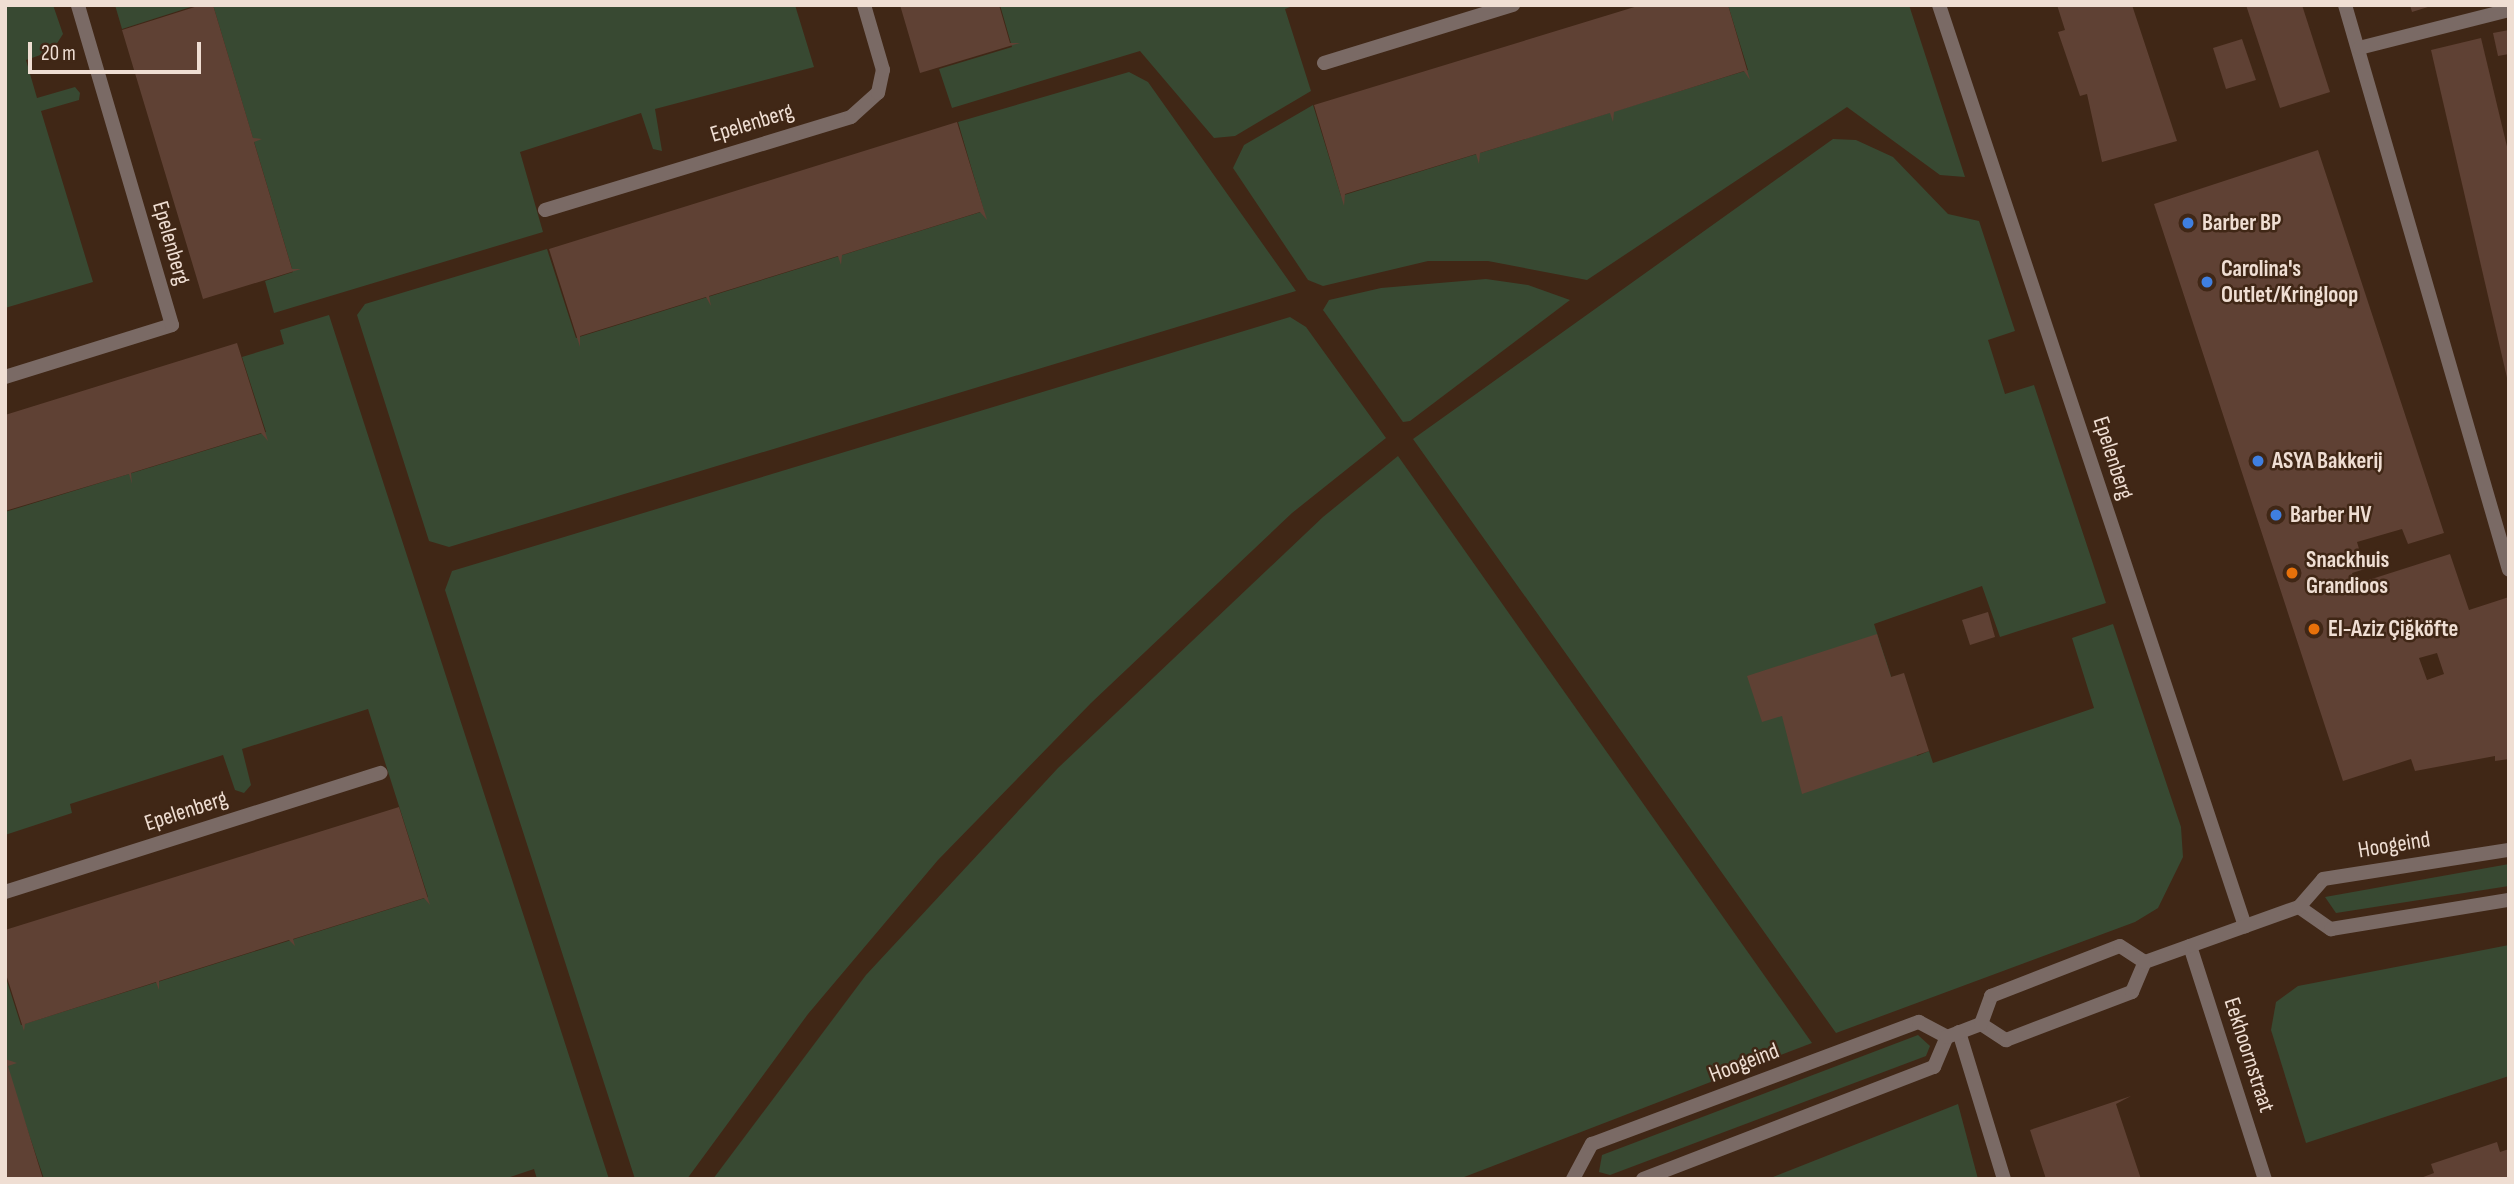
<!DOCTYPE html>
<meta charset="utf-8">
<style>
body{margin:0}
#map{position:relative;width:2514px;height:1184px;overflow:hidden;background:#402716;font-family:"Sofia Sans Condensed",sans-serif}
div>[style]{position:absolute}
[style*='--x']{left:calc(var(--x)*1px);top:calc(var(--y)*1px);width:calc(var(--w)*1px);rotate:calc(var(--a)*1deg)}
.green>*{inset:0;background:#384932}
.building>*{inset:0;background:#5f4134}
.service>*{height:14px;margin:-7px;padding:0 7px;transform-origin:7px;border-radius:7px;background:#7a6a65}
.minor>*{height:14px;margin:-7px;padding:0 7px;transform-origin:7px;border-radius:7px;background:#7a6a65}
.dots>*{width:19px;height:19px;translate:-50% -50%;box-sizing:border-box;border:4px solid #402716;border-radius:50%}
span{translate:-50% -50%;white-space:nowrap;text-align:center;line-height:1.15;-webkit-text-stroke:5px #402716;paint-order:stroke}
.street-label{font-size:23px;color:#efded3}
.poi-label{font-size:23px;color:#efded3;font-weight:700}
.left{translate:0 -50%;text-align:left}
.frame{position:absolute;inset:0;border:7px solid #efded3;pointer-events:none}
.scale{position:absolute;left:28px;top:42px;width:173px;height:32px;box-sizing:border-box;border:4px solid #efded3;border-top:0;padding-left:9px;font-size:21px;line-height:24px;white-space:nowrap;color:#efded3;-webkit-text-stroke:5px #402716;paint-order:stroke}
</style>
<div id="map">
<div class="green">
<div style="clip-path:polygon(5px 5px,53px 5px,63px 34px,52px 51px,26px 60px,37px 98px,75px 87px,80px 93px,79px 100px,41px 111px,93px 282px,5px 308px)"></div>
<div style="clip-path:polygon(115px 5px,197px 5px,122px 29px)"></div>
<div style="clip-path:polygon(213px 5px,795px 5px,814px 67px,655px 109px,662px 151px,653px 149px,641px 113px,520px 152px,543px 232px,274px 313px,265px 281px,293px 272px)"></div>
<div style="clip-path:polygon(1000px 5px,1295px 5px,1285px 9px,1311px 91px,1235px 136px,1214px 138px,1140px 51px,952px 108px,939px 69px,1012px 47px)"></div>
<div style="clip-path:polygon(1728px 5px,1909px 5px,1965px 177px,1940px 175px,1847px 107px,1587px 280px,1488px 261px,1428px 261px,1323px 286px,1308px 280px,1233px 168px,1244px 145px,1313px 105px,1341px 196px,1748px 70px)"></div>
<div style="clip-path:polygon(1129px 72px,1148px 82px,1296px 291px,449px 547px,429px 541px,357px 315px,365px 304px,547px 249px,576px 338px,984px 211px,958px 122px)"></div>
<div style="clip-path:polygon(1833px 139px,1856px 140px,1893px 157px,1948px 214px,1979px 221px,2015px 331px,1988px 340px,2005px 394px,2034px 385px,2106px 603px,2000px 637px,1982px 586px,1874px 624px,1917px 756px,1929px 751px,1933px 763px,2094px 708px,2072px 638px,2113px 624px,2181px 827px,2183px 857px,2158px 908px,2135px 922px,1836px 1033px,1413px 439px)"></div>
<div style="clip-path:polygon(1486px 279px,1528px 285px,1570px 300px,1410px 421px,1403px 422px,1323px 310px,1329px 300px,1381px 288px)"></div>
<div style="clip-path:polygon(329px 315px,609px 1179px,537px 1179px,534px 1169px,504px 1179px,44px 1179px,5px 1063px,5px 975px,21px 1025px,428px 897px,368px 709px,242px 749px,251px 785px,244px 793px,235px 790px,223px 755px,70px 804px,72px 813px,5px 835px,5px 512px,266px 432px,242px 357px,284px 344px,280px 330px)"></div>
<div style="clip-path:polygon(1290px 317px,1306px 327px,1386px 438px,1292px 513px,1091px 703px,938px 860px,808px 1014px,687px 1179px,635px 1179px,445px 590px,452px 571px)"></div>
<div style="clip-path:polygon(1398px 456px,1812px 1043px,1459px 1179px,713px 1179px,866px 975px,1058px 768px,1323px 517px)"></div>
<div style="clip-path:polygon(2509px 864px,2509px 886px,2336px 913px,2325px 897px)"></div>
<div style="clip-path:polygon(2509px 945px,2509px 1076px,2306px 1143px,2271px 1030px,2276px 1002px,2298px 986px)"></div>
<div style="clip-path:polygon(1918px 1035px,1930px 1046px,1926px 1056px,1610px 1175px,1599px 1172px,1602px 1155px)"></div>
<div style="clip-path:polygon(1958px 1104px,1978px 1179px,1768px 1179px)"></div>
</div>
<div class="building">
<div style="clip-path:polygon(201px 5px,213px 5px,253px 138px,262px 139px,254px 142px,292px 269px,301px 269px,203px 299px,122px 30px)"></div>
<div style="clip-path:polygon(900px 5px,999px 5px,1010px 43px,1020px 43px,920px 73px)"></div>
<div style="clip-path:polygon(1641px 5px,1728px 5px,1750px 80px,1744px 71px,1614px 112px,1613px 122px,1610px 113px,1480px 153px,1479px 164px,1476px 154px,1345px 194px,1344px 206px,1314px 105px)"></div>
<div style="clip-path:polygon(2057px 5px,2132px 5px,2177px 141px,2102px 162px,2087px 94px,2080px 96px,2058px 32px,2065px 30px)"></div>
<div style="clip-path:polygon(2246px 5px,2302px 5px,2330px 92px,2280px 108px)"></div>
<div style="clip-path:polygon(2410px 5px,2431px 5px,2431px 6px,2412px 12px)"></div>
<div style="clip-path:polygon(2509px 30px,2509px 54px,2498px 56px,2493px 33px)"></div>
<div style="clip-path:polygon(2481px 38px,2509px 155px,2508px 382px,2431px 50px)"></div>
<div style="clip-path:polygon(2242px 39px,2256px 80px,2226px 89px,2213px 48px)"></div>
<div style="clip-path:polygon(957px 122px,987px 220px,980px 212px,842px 255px,841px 265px,838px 256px,709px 296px,711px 306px,706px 297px,580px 336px,580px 347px,549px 249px)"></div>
<div style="clip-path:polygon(evenodd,2318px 150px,2444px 533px,2408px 544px,2402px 529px,2357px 542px,2365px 569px,2352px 573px,2356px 584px,2450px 554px,2469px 610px,2509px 597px,2509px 759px,2495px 761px,2495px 756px,2415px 771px,2411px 759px,2343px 781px,2154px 204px,2318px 150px,2437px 653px,2444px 674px,2427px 680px,2419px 658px,2437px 653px)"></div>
<div style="clip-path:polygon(237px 343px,268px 441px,261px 433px,131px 473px,132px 484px,129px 474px,5px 511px,5px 415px)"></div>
<div style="clip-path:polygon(1988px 612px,1995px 637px,1970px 645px,1962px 620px)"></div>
<div style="clip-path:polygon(1877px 634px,1891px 677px,1904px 673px,1929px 751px,1802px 794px,1782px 716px,1762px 722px,1747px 676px)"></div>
<div style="clip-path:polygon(399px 807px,430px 905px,424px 898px,293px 939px,295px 946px,289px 940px,159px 981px,159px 990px,156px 982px,25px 1024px,24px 1031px,5px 971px,5px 930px)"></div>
<div style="clip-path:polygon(5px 1059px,17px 1063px,8px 1066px,43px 1179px,5px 1179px)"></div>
<div style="clip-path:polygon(2131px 1096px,2116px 1104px,2141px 1179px,2046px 1179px,2030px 1130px)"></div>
<div style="clip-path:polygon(2497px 1142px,2500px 1152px,2509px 1149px,2509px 1179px,2418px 1179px,2434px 1173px,2431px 1164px)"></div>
</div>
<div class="service">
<div style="--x:2345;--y:5;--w:588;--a:73.81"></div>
<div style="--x:2359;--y:48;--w:155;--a:-14.2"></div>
</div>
<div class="minor">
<div style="--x:1939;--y:5;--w:971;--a:71.62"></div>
<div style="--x:1324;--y:63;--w:198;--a:-17.1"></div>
<div style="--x:545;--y:210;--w:320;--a:-16.9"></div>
<div style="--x:851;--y:117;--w:36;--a:-42"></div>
<div style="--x:878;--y:93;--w:24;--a:-78"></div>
<div style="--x:883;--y:70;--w:68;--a:-106.3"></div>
<div style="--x:5;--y:377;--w:175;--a:-17.3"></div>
<div style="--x:172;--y:325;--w:334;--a:-106.4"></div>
<div style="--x:5;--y:892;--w:394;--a:-17.6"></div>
<div style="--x:2299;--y:907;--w:39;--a:35"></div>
<div style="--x:2331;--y:929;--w:180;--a:-9.3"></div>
<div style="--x:2190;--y:946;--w:245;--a:72.2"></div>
<div style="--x:1981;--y:1024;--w:30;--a:33"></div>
<div style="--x:2006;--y:1040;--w:135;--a:-20.9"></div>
<div style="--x:2132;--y:992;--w:33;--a:-67"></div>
<div style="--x:2145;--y:962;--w:164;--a:-19.7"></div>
<div style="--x:2299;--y:907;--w:37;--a:-49"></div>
<div style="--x:2323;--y:879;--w:188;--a:-8.9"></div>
<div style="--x:1959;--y:1032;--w:154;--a:73"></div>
<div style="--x:1573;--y:1179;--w:40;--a:-62"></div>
<div style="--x:1592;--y:1144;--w:349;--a:-20.5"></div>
<div style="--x:1919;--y:1022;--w:32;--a:28"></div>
<div style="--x:1643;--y:1179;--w:312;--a:-21.1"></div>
<div style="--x:1934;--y:1067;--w:33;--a:-67"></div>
<div style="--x:1947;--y:1037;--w:36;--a:-21"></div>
<div style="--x:1981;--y:1024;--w:30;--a:-70"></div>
<div style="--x:1991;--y:996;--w:138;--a:-21.2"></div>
<div style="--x:2120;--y:946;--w:30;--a:33"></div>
</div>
<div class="dots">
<div style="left:2188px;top:223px;background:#3f7fe0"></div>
<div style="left:2207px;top:282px;background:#3f7fe0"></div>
<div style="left:2258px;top:461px;background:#3f7fe0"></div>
<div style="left:2276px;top:515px;background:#3f7fe0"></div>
<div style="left:2292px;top:573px;background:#e8710a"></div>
<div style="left:2314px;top:629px;background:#e8710a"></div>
</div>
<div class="street-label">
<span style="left:752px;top:123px;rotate:-17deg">Epelenberg</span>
<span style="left:171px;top:243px;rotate:74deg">Epelenberg</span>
<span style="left:2113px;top:458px;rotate:72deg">Epelenberg</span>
<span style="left:186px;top:811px;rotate:-18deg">Epelenberg</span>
<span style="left:2394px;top:845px;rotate:-9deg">Hoogeind</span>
<span style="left:2249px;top:1055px;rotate:72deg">Eekhoornstraat</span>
<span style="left:1744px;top:1063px;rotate:-21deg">Hoogeind</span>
</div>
<div class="poi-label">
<span class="left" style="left:2202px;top:223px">Barber BP</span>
<span class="left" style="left:2221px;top:282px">Carolina's<br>Outlet/Kringloop</span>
<span class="left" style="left:2272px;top:461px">ASYA Bakkerij</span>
<span class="left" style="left:2290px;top:515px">Barber HV</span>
<span class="left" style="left:2306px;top:573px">Snackhuis<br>Grandioos</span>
<span class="left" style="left:2328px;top:629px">El-Aziz Çiğköfte</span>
</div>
<div class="frame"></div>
<div class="scale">20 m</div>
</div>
